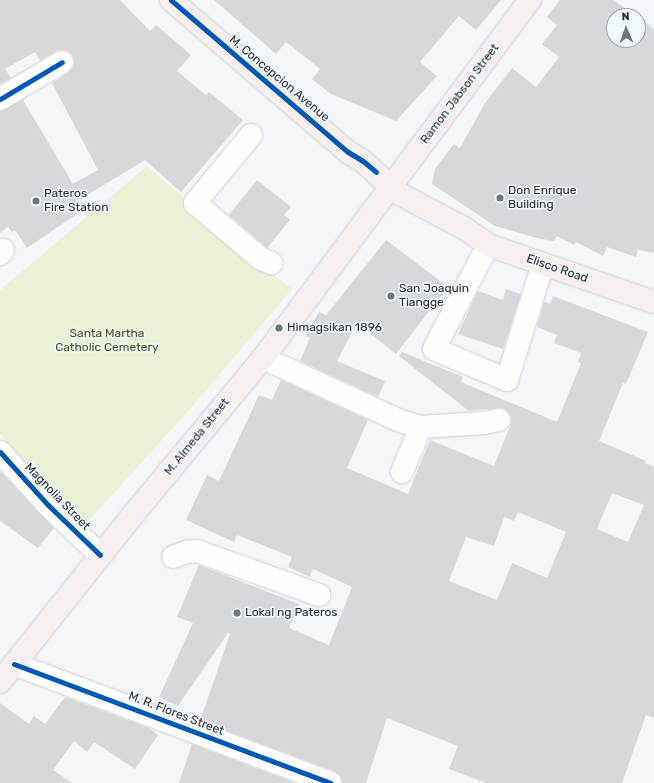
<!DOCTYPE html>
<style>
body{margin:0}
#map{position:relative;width:654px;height:783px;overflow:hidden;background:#f2f6f9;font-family:Rubik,sans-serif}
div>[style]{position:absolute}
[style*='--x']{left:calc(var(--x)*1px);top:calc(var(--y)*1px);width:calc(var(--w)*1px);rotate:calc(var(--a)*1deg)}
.green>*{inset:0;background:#eaf2d5}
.building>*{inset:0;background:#d6d9db}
.roads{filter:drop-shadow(0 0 1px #ced1d4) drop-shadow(0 0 1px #ced1d4)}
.minor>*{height:22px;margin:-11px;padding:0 11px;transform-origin:11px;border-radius:11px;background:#fdfefe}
.major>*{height:22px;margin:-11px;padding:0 11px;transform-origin:11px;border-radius:11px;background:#f5f0ef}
.cycleway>*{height:5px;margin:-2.5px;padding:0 2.5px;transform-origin:2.5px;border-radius:2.5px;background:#0057b8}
.dots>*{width:11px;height:11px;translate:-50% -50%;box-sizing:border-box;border:2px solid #eff6fc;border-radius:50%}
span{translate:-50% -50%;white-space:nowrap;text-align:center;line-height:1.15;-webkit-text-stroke:3.5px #eff6fc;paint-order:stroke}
.street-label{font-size:12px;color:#2e3133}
.poi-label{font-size:12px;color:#2e3133}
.left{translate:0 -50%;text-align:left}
.park-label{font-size:12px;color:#48510e}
.north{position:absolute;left:606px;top:8px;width:40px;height:40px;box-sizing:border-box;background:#eff6fc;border:1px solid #a2a7ac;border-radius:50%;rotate:358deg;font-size:11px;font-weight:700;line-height:16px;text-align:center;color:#2e3133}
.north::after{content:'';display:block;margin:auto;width:14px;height:18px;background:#737678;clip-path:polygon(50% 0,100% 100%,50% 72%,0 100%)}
</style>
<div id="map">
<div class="green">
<div style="clip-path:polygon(147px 166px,259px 264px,292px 289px,191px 408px,82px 528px,8px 446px,0 433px,0 290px)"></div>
</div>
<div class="building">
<div style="clip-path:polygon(0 0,120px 0,150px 31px,156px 25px,191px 55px,177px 71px,206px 95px,209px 92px,243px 120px,181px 192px,145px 160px,71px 205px,77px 214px,27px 248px,15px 230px,12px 232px,8px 227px,0 233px,0 111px,23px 100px,73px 184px,98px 170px,52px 83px,68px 73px,73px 68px,74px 61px,73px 56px,68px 51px,62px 50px,56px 51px,40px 61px,35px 52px,5px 69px,11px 78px,0 84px)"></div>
<div style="clip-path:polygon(214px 0,501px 0,476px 30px,459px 16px,420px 62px,437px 76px,396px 121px,331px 94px,312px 79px,320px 69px,286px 42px,276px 54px)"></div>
<div style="clip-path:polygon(560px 0,614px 0,636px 16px,614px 16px,614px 40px,638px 40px,638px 17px,654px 29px,654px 253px,638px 250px,636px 257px,607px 247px,603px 256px,576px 242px,574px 245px,557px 236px,554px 241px,541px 239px,495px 226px,432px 184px,435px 169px,454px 144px,460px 148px,485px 103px,512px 68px,536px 87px,559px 57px,542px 44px,557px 25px,547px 17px)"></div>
<div style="clip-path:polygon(257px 180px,291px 207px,284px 215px,290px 220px,267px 248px,229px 215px)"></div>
<div style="clip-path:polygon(386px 240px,448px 287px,396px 354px,357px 323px,337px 361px,385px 381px,378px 397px,300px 361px,310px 338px,306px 336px,319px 312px,326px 315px)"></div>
<div style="clip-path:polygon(506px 289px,521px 294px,503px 349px,458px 334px,478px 291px,503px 300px)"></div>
<div style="clip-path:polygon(evenodd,553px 296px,648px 332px,626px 384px,623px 383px,599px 441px,646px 461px,645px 463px,654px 467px,654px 718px,646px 715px,622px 783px,486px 783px,449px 769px,458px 746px,387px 718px,366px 783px,342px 783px,340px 775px,334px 771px,200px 721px,230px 634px,228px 633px,178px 706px,159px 697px,193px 623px,177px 617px,199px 565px,299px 604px,289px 628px,329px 645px,352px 587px,313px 569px,310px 577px,288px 567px,292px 557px,237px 535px,234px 542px,186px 520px,207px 475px,219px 481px,259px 395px,272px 400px,281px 380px,368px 420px,347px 468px,408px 494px,430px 440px,494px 466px,511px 424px,511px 417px,508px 412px,504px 408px,497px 408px,469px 411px,399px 356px,402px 352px,463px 377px,461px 382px,557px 422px,581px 363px,578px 362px,581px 353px,554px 343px,557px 335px,537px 327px,544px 302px,550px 304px,553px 296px,612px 493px,644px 505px,628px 542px,597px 529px,612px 493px,553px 296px,518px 512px,566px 532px,547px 578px,512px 563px,497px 600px,449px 581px,466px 537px,494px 546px,504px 517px,514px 521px,518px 512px)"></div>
<div style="clip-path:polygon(0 471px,54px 528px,38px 548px,0 521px)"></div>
<div style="clip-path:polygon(65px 697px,149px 728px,158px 735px,135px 769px,94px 742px,87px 752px,74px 741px,53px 770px,72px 783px,0 783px,0 703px,29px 724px,34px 716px,45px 724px)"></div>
<div style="clip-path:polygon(192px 744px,295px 783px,179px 783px)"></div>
</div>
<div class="roads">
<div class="minor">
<div style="--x:0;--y:99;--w:72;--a:-30.8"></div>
<div style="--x:251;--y:135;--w:88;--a:129.5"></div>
<div style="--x:195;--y:203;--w:87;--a:40.3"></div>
<div style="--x:261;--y:259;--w:11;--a:22"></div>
<div style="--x:488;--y:245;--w:117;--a:117.4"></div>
<div style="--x:434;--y:349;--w:79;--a:23"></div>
<div style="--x:507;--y:380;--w:121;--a:-72.8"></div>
<div style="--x:0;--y:254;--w:5;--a:-53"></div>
<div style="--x:263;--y:358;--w:151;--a:24.7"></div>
<div style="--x:400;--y:421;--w:22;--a:16"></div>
<div style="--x:421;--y:427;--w:49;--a:112.9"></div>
<div style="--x:421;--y:427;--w:62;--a:-3.7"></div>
<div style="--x:483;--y:423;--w:16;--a:-11"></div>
<div style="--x:0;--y:452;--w:72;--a:47.8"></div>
<div style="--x:48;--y:505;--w:72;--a:43.9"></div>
<div style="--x:173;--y:557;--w:14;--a:-21"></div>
<div style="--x:186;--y:552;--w:11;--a:-5"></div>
<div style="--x:197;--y:551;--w:130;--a:19.8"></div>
<div style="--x:14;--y:664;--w:338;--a:20.6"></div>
</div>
<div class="major">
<div style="--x:171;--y:0;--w:233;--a:40.7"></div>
<div style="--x:348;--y:152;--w:17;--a:31"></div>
<div style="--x:363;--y:161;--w:33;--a:43"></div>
<div style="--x:387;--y:183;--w:7;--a:63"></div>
<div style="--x:390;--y:189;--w:84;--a:27.8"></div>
<div style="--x:464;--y:228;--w:29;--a:35"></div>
<div style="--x:488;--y:245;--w:176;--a:19"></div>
<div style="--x:0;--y:682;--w:212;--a:-51.5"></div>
<div style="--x:132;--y:516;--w:205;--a:-50.3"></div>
<div style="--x:263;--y:358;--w:447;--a:-53.3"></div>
</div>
</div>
<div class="cycleway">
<div style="--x:171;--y:0;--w:233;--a:40.7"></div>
<div style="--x:348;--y:152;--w:17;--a:31"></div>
<div style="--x:363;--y:161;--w:17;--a:40"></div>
<div style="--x:0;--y:99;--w:72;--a:-30.8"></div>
<div style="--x:0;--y:452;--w:72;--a:47.8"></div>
<div style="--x:48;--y:505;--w:72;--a:43.9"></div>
<div style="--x:14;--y:664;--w:338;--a:20.6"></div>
</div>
<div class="dots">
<div style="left:500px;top:198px;background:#737678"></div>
<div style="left:36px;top:201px;background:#737678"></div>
<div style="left:391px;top:296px;background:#737678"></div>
<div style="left:279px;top:328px;background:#737678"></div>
<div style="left:237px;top:613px;background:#737678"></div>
</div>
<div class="street-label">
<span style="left:279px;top:79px;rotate:40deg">M. Concepcion Avenue</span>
<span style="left:460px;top:94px;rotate:-53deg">Ramon Jabson Street</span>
<span style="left:557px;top:269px;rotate:19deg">Elisco Road</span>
<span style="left:197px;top:437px;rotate:-51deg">M. Almeda Street</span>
<span style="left:57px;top:497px;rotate:46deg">Magnolia Street</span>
<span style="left:176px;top:714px;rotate:21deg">M. R. Flores Street</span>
</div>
<div class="poi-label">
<span class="left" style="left:508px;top:198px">Don Enrique<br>Building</span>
<span class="left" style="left:44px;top:201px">Pateros<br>Fire Station</span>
<span class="left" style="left:399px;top:296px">San Joaquin<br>Tiangge</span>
<span class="left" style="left:287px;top:328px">Himagsikan 1896</span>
<span class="left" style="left:245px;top:613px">Lokal ng Pateros</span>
</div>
<div class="park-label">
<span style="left:107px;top:341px">Santa Martha<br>Catholic Cemetery</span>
</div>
<div class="north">N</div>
</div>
